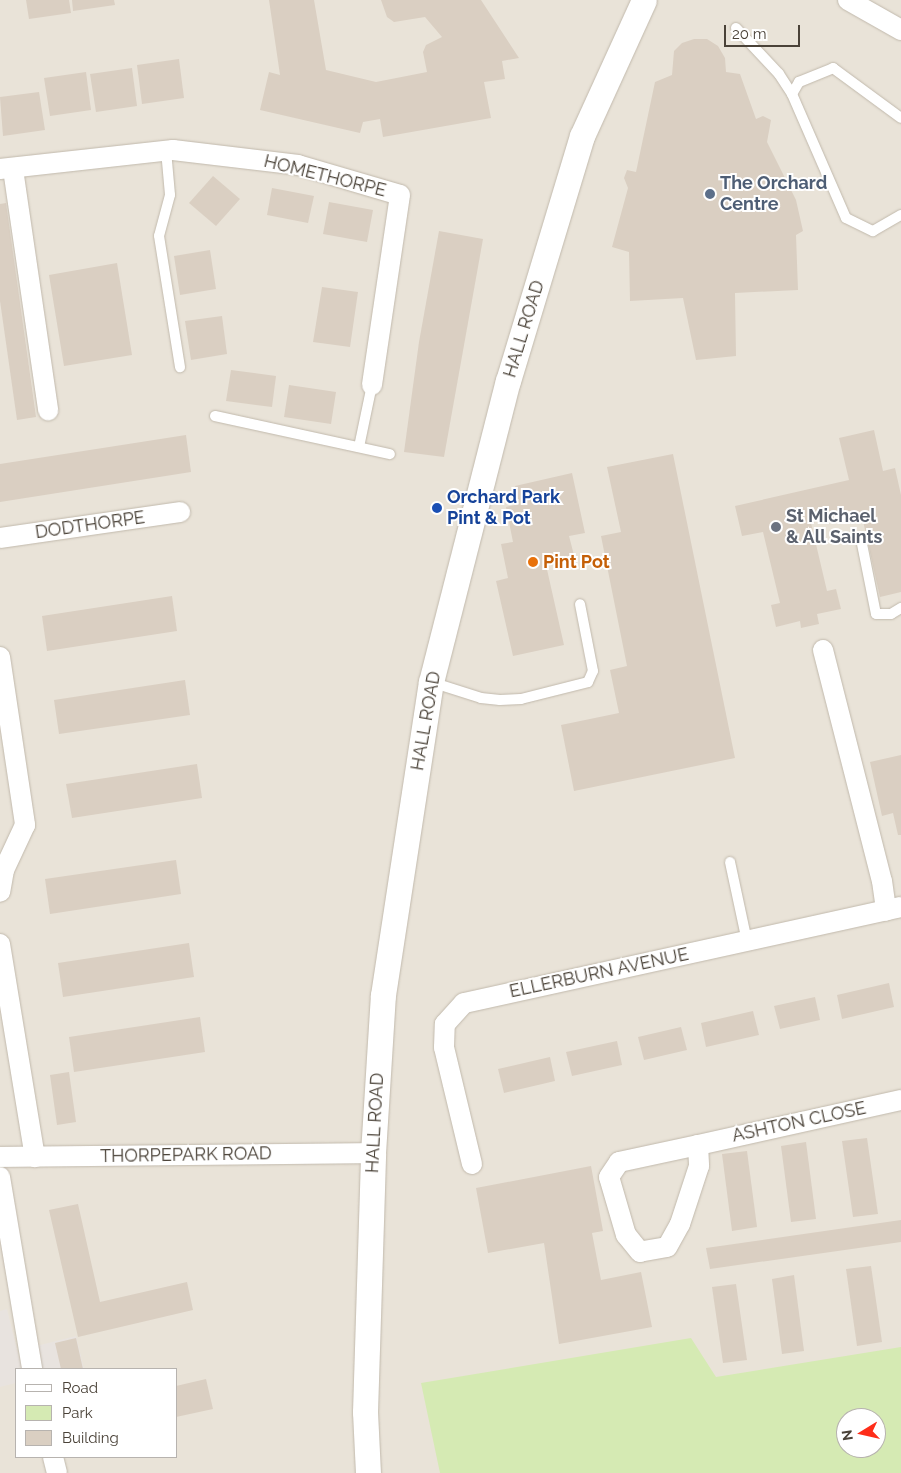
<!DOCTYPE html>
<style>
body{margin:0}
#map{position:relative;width:901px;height:1473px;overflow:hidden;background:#f5f1ea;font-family:Raleway,sans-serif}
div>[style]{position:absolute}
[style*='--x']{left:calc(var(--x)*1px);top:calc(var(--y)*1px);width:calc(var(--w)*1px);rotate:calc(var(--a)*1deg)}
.residential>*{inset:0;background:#e9e3d8}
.industrial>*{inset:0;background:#e8e3df}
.green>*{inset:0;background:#d5eab3}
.building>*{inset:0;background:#dacfc2}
.roads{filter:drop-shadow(0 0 1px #c1b9ac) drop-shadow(0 0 1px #c1b9ac)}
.service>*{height:10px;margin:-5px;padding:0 5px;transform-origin:5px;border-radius:5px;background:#fff}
.minor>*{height:20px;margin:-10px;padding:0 10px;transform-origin:10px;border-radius:10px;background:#fff}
.tertiary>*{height:25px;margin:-12.5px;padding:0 12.5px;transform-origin:12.5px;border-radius:12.5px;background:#fff}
.dots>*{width:14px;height:14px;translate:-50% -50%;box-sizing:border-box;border:2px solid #fff;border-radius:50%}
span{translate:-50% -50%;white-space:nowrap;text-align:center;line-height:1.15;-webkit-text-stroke:4px #fff;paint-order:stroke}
.street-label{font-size:18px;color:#4a4238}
.service-label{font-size:18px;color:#4e5e75;font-weight:700}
.left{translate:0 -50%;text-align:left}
.transit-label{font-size:18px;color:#164399;font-weight:700}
.worship-label{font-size:18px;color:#5b616d;font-weight:700}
.food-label{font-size:18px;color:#c56008;font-weight:700}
.legend{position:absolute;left:15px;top:1368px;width:162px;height:90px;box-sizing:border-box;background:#fff;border:1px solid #b7b3af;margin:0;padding:6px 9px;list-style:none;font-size:15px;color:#4a4238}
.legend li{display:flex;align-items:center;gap:10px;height:25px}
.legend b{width:25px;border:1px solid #b7b3af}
.north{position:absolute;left:836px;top:1408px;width:50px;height:50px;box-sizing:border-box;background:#fff;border:1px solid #b7b3af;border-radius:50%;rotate:261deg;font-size:14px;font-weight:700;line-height:20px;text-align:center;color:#4a4238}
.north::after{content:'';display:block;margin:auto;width:18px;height:22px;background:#fe2d19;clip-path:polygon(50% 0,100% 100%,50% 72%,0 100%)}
.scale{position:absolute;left:724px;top:25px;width:76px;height:22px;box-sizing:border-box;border:2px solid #4a4238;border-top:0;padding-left:6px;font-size:15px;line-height:18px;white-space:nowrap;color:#4a4238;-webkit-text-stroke:4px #fff;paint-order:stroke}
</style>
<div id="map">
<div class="residential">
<div style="clip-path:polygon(evenodd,0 0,901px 0,901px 1473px,0 1473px,0 0,16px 1369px,176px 1369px,176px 1457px,16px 1457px,16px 1369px,0 0,846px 1418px,876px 1418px,876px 1448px,846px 1448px,846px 1418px)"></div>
</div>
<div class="industrial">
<div style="clip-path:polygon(7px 1309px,22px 1369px,16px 1369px,16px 1383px,0 1387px,0 1311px)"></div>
<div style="clip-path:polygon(76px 1336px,84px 1369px,41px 1369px,36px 1346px)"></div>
</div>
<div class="green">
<div style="clip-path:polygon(evenodd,691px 1338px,716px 1377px,901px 1347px,901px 1473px,440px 1473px,421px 1383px,691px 1338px,846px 1418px,876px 1418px,876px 1448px,846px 1448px,846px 1418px)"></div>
</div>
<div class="building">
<div style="clip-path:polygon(26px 0,69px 0,71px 13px,29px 19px)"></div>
<div style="clip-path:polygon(72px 0,114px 0,115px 5px,73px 11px)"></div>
<div style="clip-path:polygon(269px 0,314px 0,326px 70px,376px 82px,427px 72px,423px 52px,426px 45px,442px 37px,425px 17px,394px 22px,387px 17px,381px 0,481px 0,519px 58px,502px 61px,505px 79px,484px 82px,491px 118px,383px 137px,380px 119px,363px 122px,360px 133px,260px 110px,269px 72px,280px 75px)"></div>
<div style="clip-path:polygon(694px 39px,707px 39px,718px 46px,725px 58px,726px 72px,740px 74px,756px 119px,763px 116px,771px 120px,767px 142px,796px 200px,803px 231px,796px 235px,798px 290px,735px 293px,736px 356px,696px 360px,683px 298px,630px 301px,629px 252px,612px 247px,628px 188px,624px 178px,627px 170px,636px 172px,655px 82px,672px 75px,674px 51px,682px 43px)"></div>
<div style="clip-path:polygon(179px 59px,184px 98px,142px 104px,137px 65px)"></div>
<div style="clip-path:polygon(132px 68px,137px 106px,96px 112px,90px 74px)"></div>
<div style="clip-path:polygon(86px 72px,91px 110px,50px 116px,44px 78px)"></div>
<div style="clip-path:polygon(39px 92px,45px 130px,3px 136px,0 97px)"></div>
<div style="clip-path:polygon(213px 176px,240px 199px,216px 226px,189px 203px)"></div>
<div style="clip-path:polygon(272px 188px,314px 196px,308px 223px,267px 215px)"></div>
<div style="clip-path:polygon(329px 202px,373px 210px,367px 242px,323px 234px)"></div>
<div style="clip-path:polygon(6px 203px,36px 417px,17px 420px,0 301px,0 204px)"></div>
<div style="clip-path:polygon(439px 231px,483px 239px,444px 457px,404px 452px,419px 342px)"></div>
<div style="clip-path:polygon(210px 250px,216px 289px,180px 295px,174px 256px)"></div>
<div style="clip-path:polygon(117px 263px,132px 355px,64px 366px,49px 275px)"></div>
<div style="clip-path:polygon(322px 287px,358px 292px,350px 347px,313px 342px)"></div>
<div style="clip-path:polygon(222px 316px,227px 354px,191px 360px,185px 321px)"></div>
<div style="clip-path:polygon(231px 370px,276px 376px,272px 407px,226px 401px)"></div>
<div style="clip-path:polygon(289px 385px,336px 392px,331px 424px,284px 417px)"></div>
<div style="clip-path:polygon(874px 430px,883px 471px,895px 468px,901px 495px,901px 592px,880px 597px,861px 512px,811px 523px,827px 591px,836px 589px,841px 609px,817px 614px,819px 624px,801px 628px,800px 621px,776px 627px,771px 605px,780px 603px,763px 532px,742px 536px,735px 506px,849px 480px,839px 438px)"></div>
<div style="clip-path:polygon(186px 435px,191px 472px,0 502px,0 464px)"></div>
<div style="clip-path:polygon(673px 454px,735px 758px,574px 791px,561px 725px,619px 713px,610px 670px,627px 666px,601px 536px,621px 532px,607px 467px)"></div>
<div style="clip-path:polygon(572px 473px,585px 533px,569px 536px,575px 559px,546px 565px,564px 645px,513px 656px,496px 581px,508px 578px,501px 544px,513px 542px,506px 507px,519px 504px,515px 486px)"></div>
<div style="clip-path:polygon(172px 596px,177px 631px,47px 651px,42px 616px)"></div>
<div style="clip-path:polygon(185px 680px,190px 715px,59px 734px,54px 700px)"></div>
<div style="clip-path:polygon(901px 755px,901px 835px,898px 835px,893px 813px,882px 816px,870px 762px)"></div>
<div style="clip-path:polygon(197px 764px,202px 798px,72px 818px,66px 784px)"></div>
<div style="clip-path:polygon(176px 860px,181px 894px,50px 914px,45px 879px)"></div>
<div style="clip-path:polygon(189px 943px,194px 977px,63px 997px,58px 963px)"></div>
<div style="clip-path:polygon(889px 983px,894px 1007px,842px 1019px,837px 995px)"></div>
<div style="clip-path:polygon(815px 997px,820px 1020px,780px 1029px,774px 1006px)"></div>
<div style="clip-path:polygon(753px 1011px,759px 1035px,706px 1047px,701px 1023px)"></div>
<div style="clip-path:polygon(200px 1017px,205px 1052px,74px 1072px,69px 1037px)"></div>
<div style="clip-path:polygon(681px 1027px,687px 1050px,644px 1060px,638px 1037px)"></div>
<div style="clip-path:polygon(617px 1041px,622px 1065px,572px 1076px,566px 1052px)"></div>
<div style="clip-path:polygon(550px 1057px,555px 1081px,504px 1093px,498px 1069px)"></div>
<div style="clip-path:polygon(69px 1072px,76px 1122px,57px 1125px,50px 1075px)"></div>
<div style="clip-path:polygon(867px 1138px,878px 1214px,853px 1217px,842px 1141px)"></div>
<div style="clip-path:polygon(806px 1142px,816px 1219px,791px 1222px,781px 1146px)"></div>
<div style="clip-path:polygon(747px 1151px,757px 1227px,732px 1231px,722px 1154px)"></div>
<div style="clip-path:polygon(591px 1166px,603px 1231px,592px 1233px,601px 1280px,641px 1272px,652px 1327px,559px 1344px,544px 1243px,488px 1253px,476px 1188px)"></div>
<div style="clip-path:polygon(78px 1204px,100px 1302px,187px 1282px,193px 1310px,78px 1337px,49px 1210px)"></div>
<div style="clip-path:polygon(901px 1220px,901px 1242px,710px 1269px,706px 1248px)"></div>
<div style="clip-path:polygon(871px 1266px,882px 1342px,857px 1346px,846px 1269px)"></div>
<div style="clip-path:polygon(794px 1275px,804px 1351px,782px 1354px,772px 1279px)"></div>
<div style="clip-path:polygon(736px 1284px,747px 1360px,723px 1363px,712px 1287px)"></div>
<div style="clip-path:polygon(76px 1338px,83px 1369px,61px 1369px,55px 1343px)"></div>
<div style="clip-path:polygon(206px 1379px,213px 1409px,176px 1417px,176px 1386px)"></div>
</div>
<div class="roads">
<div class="service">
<div style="--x:736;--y:28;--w:63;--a:46.9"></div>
<div style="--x:779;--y:74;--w:24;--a:57"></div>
<div style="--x:792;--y:94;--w:135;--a:66.5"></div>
<div style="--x:846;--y:218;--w:30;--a:26"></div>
<div style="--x:873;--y:231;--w:32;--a:-30"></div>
<div style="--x:792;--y:94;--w:14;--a:-60"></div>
<div style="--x:799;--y:82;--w:37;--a:-22"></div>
<div style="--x:833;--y:68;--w:84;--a:36.3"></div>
<div style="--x:166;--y:150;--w:45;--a:84.9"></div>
<div style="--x:170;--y:195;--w:42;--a:105"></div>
<div style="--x:159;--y:236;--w:133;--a:80.9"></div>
<div style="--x:215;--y:416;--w:179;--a:12.3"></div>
<div style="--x:359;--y:447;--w:63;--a:-78.2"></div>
<div style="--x:862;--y:544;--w:71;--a:78.7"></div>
<div style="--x:876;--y:614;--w:15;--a:0"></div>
<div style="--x:891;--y:614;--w:12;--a:-31"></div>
<div style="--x:431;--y:682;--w:52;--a:17.7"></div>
<div style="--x:481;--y:698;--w:19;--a:6"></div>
<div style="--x:500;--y:700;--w:21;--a:-3"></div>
<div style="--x:521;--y:699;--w:69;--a:-14.2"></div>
<div style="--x:588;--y:682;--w:12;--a:-66"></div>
<div style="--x:593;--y:671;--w:68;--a:-101"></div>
<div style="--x:730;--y:862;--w:81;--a:77.9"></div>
</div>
<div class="minor">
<div style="--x:848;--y:0;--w:61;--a:29.5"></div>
<div style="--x:0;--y:169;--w:174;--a:-6.3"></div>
<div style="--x:173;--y:150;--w:126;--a:6.8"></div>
<div style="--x:298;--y:165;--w:106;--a:16.4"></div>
<div style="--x:400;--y:195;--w:192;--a:98.4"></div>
<div style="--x:13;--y:169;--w:244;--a:81.7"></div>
<div style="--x:0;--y:538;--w:182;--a:-8.2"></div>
<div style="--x:823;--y:650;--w:238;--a:75.7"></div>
<div style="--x:882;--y:881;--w:30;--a:82"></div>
<div style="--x:0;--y:657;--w:170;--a:81.5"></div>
<div style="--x:25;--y:825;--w:50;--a:115"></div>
<div style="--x:4;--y:870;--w:22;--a:100"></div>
<div style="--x:0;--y:944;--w:216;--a:80.7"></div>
<div style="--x:698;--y:1145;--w:21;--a:87"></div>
<div style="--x:699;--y:1166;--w:61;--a:108.1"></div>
<div style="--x:680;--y:1224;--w:26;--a:119"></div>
<div style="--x:667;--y:1247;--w:27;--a:170"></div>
<div style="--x:640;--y:1252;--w:22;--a:-129"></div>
<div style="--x:626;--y:1235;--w:60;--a:-106.3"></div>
<div style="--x:609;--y:1177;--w:18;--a:-56"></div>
<div style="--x:619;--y:1162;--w:81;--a:-12.1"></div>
<div style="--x:698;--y:1145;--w:208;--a:-12.5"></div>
<div style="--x:0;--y:1157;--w:373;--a:-0.6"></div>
<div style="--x:472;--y:1164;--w:120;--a:-103.5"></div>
<div style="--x:444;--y:1047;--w:23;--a:-88"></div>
<div style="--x:445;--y:1024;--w:28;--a:-48"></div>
<div style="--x:464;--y:1003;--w:447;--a:-12.4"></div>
<div style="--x:0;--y:1177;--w:195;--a:80.5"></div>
<div style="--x:53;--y:1457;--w:16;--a:76"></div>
</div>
<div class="tertiary">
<div style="--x:368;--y:1473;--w:61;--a:-92.8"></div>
<div style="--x:365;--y:1412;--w:259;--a:-88.2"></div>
<div style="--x:373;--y:1153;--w:158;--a:-86.4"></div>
<div style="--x:383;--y:995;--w:317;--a:-81.3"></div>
<div style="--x:431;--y:682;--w:311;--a:-75.7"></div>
<div style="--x:508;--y:381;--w:256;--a:-73.2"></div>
<div style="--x:582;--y:136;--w:149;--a:-65.5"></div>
</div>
</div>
<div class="dots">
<div style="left:710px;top:194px;background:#5c6f8a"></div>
<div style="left:437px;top:508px;background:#1a4fb4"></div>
<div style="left:776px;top:527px;background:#6b7280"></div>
<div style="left:533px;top:562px;background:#e8710a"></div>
</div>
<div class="street-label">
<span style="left:325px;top:176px;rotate:14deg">HOMETHORPE</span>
<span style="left:524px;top:329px;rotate:-73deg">HALL ROAD</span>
<span style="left:90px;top:525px;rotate:-8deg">DODTHORPE</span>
<span style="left:426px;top:721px;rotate:-80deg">HALL ROAD</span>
<span style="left:599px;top:973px;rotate:-12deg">ELLERBURN AVENUE</span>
<span style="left:799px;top:1122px;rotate:-12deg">ASHTON CLOSE</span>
<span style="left:375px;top:1123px;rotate:-87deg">HALL ROAD</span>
<span style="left:186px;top:1155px;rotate:-1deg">THORPEPARK ROAD</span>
</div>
<div class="service-label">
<span class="left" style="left:720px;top:194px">The Orchard<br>Centre</span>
</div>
<div class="transit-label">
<span class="left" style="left:447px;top:508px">Orchard Park<br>Pint &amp; Pot</span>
</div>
<div class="worship-label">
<span class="left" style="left:786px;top:527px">St Michael<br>&amp; All Saints</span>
</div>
<div class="food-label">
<span class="left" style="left:543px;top:562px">Pint Pot</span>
</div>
<ul class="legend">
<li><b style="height:6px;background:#fff"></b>Road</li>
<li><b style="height:14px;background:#d5eab3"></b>Park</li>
<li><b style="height:14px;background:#dacfc2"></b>Building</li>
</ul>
<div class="north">N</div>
<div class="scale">20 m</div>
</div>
